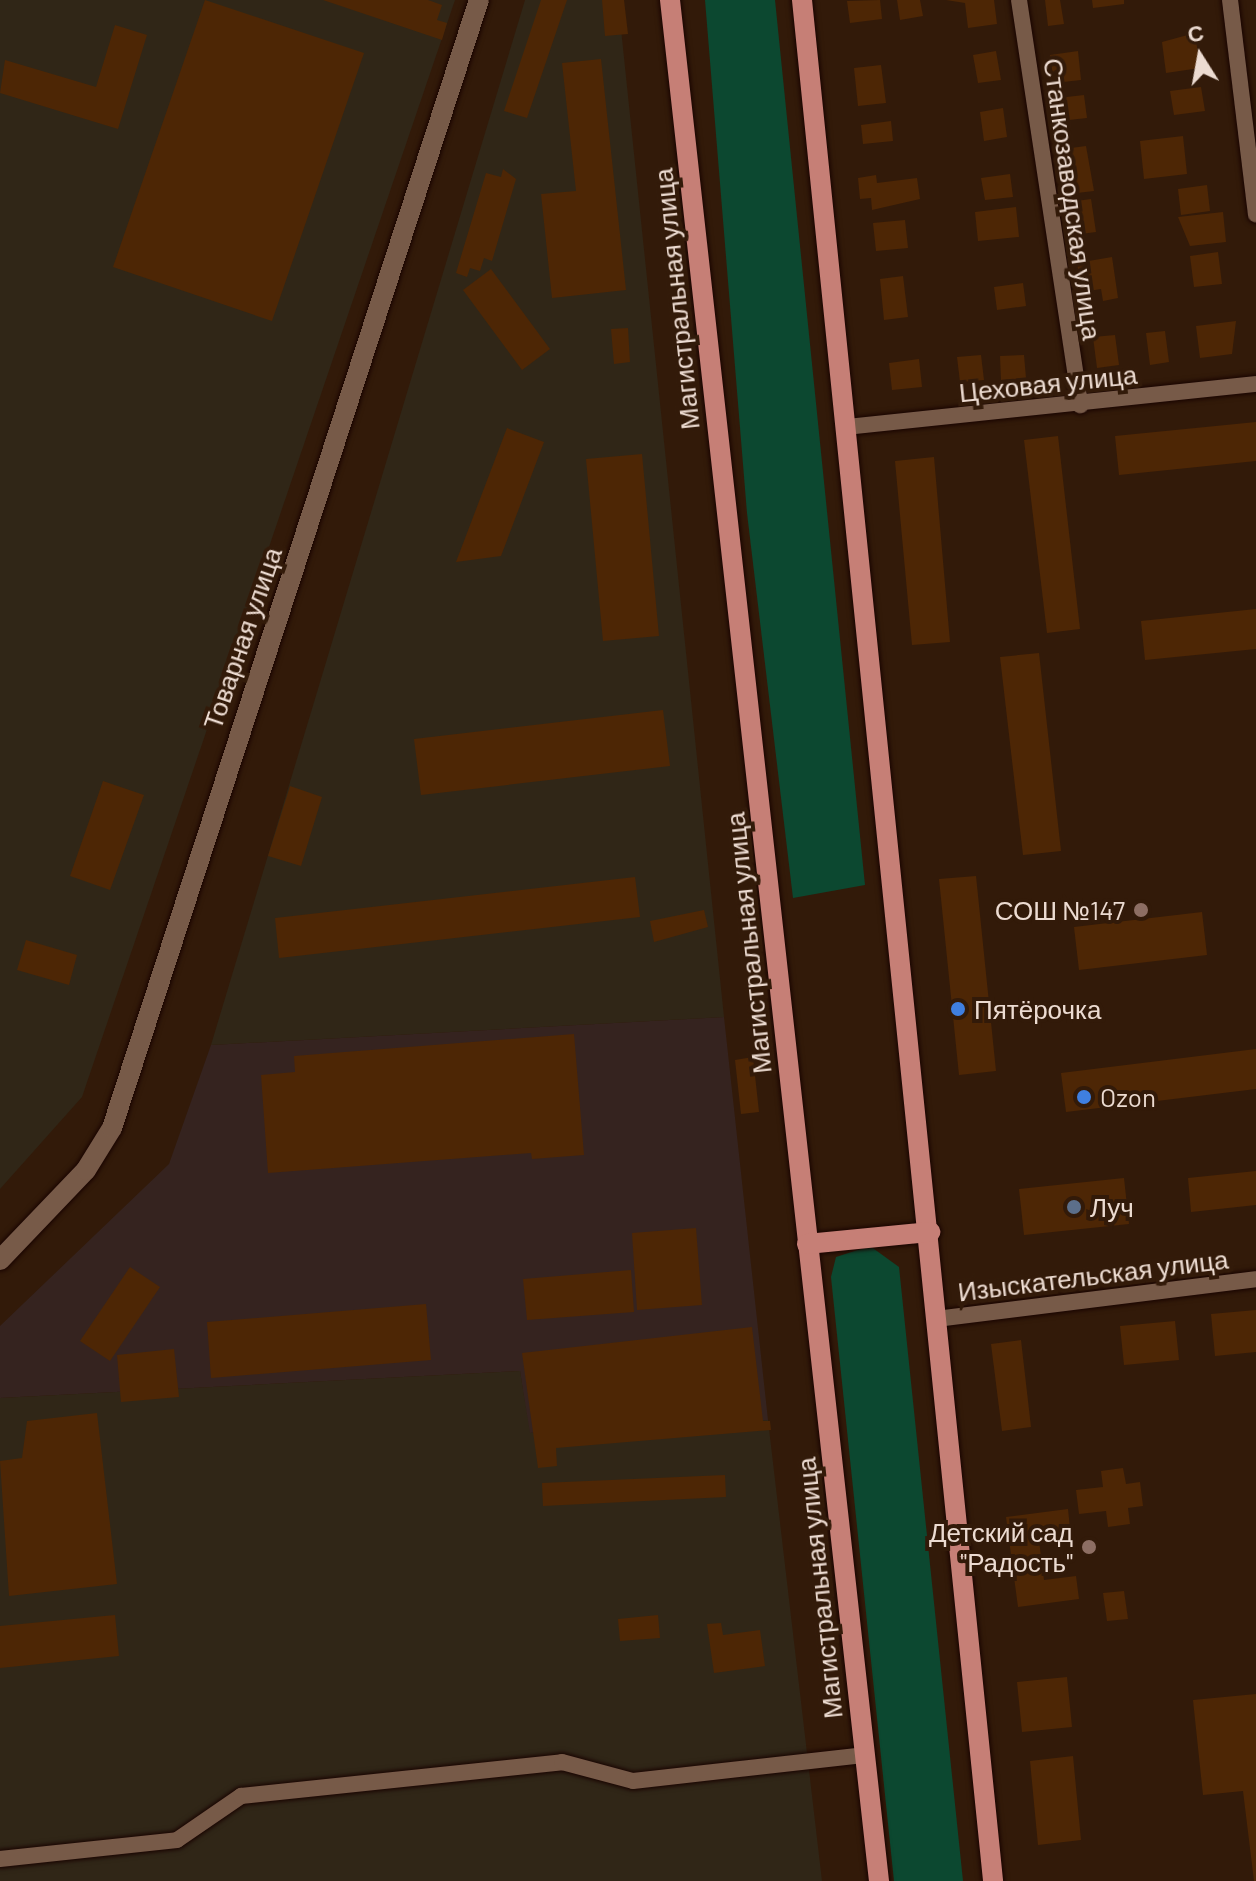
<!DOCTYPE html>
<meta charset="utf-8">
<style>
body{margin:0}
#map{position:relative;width:1256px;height:1881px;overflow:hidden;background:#321a09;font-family:Barlow,sans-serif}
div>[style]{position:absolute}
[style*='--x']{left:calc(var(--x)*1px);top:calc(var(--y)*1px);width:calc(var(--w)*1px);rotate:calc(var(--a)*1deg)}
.commercial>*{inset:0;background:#35231f}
.industrial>*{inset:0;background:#302617}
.green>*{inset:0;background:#0c4830}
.building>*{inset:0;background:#4d2605}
.roads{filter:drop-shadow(0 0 2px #190400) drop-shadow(0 0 2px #190400)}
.minor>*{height:16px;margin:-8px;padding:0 8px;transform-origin:8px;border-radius:8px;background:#775a48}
.tertiary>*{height:20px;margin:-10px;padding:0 10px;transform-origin:10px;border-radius:10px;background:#775a48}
.primary>*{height:20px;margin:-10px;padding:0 10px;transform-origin:10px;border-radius:10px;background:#c67f76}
.dots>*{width:22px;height:22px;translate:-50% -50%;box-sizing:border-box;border:4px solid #321a09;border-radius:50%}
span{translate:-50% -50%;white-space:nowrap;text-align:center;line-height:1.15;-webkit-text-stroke:8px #321a09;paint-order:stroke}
.street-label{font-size:26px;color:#ecdbd1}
.poi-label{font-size:26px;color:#ecdbd1}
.right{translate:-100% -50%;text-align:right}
.left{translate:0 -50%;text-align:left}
.north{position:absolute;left:1160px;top:16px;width:80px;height:80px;-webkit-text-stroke:6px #321a09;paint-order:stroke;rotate:349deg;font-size:22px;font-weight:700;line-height:32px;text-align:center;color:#ecdbd1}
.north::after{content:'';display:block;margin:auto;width:28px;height:36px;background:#ecdbd1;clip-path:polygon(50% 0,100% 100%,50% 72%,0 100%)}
</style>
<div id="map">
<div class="commercial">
<div style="clip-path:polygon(724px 1017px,768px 1420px,529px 1433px,520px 1371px,0 1398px,0 1326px,169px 1164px,211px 1045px)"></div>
</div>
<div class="industrial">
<div style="clip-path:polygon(0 0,455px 0,82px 1097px,0 1189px)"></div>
<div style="clip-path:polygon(525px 0,618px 0,724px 1017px,211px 1045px)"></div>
<div style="clip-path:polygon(520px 1371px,530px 1433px,768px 1420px,822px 1881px,0 1881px,0 1398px)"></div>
</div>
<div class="green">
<div style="clip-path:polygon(705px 0,775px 0,865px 885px,793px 898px,747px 513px)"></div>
<div style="clip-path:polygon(870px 1246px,899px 1267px,963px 1881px,894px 1881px,831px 1277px,836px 1257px)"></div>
</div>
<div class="building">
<div style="clip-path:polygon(205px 0,364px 53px,272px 321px,113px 267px)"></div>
<div style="clip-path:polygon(323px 0,428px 0,442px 5px,437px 20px,447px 23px,442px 40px)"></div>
<div style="clip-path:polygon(541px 0,567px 0,527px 118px,504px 111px)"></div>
<div style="clip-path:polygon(602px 0,624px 0,628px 34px,605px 36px)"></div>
<div style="clip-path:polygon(880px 0,882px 19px,850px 23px,847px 1px)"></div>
<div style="clip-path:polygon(897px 0,920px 0,923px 16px,900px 20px)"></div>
<div style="clip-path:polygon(946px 0,994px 0,997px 24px,968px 28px,965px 3px)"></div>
<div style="clip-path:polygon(1045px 0,1060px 0,1064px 24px,1048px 26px)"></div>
<div style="clip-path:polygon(1092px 0,1124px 0,1124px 4px,1093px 8px)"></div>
<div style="clip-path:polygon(115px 25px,147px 35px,118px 129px,0 93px,5px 60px,96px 87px)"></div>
<div style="clip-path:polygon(1195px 33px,1200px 68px,1166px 73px,1162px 42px)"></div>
<div style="clip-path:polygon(996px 51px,1001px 80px,978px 83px,973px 55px)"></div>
<div style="clip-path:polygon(1078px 51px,1081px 80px,1054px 83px,1050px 55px)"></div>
<div style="clip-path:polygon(601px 59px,626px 290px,552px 298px,541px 194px,576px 191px,562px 63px)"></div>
<div style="clip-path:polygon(881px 65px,886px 103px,858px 106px,854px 68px)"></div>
<div style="clip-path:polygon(1201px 87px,1205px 111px,1174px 115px,1170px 91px)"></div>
<div style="clip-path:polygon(1084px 95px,1087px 118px,1060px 121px,1058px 98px)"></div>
<div style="clip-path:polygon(1003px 108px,1007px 137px,984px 141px,980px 112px)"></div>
<div style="clip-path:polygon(891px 121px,893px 141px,863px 144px,861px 125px)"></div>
<div style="clip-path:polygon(1183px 136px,1187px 174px,1144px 179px,1140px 141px)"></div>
<div style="clip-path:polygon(1086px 146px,1094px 191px,1068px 194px,1056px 150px)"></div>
<div style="clip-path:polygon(503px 169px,516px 179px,492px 261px,484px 258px,480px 271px,470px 268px,467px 277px,456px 273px,486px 173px,501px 177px)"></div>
<div style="clip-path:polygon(1010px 174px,1013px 197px,985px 200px,981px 178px)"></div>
<div style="clip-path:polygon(876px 175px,877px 183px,917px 178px,920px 199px,872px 210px,871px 198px,860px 199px,858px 178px)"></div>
<div style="clip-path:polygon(1207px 185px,1210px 211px,1181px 215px,1178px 189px)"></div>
<div style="clip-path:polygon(1091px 199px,1096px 232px,1073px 235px,1069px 202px)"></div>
<div style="clip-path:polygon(1016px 207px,1019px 237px,978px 241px,975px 212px)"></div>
<div style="clip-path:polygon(1223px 212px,1226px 242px,1190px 246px,1178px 217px)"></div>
<div style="clip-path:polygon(905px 220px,908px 248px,876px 251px,873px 223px)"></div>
<div style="clip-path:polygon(1218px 252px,1222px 284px,1194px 287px,1190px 256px)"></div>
<div style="clip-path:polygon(1112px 257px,1118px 298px,1103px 301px,1101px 289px,1082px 292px,1077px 263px)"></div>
<div style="clip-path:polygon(491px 269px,550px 349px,522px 370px,463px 290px)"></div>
<div style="clip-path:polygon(903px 276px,908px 317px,884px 320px,880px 279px)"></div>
<div style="clip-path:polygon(1023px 283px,1026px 306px,997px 310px,994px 287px)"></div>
<div style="clip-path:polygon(1236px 321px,1232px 354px,1200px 358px,1196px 326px)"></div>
<div style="clip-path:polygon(628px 328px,630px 362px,614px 364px,611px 329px)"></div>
<div style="clip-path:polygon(1165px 331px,1169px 362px,1150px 365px,1146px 333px)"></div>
<div style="clip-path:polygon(1115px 335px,1119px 365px,1097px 368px,1093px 337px)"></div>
<div style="clip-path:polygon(981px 355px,984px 380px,960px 382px,957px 357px)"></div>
<div style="clip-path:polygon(1024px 355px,1026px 378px,1001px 380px,1000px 356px)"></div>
<div style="clip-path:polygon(919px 359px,922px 387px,892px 390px,889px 363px)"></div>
<div style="clip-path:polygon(1256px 422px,1256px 461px,1119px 475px,1115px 436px)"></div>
<div style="clip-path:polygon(507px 428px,544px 442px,501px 556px,456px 562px)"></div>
<div style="clip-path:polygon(1058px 436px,1080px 629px,1047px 633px,1024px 440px)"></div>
<div style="clip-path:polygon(642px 454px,659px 636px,603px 641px,586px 459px)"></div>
<div style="clip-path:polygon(934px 457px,950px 642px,912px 645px,895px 461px)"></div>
<div style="clip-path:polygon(1256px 609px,1256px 649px,1145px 660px,1141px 621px)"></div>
<div style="clip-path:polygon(1039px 653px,1061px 851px,1023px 855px,1000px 657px)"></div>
<div style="clip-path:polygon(663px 710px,670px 766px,421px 795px,414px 739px)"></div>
<div style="clip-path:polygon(103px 781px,144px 795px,110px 890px,70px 876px)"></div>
<div style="clip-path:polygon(290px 786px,322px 797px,301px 866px,268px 856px)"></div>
<div style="clip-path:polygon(976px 876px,996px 1071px,959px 1075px,939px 879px)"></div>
<div style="clip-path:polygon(635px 877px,640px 917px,279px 958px,275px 918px)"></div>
<div style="clip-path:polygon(704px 910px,708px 927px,654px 942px,650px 921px)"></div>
<div style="clip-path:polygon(1202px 912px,1207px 955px,1079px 970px,1074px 927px)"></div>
<div style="clip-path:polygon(26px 940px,77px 955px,69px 985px,17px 970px)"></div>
<div style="clip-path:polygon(574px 1034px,584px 1155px,532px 1159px,531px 1153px,268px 1173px,261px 1075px,295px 1072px,294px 1056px)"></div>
<div style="clip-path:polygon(1256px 1049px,1256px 1089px,1066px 1112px,1061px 1073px)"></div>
<div style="clip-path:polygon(753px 1057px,759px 1112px,741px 1114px,735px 1060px)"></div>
<div style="clip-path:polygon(1256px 1171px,1256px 1205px,1191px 1212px,1188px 1178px)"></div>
<div style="clip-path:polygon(1124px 1178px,1129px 1224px,1024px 1235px,1019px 1189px)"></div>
<div style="clip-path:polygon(696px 1228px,702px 1305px,637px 1310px,632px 1233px)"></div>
<div style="clip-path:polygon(130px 1267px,160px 1287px,110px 1361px,80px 1341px)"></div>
<div style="clip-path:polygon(631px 1270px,634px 1312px,527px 1320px,523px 1279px)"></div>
<div style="clip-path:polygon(426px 1304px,431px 1360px,211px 1378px,207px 1322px)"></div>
<div style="clip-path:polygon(1256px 1310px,1256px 1352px,1215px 1356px,1211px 1314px)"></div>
<div style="clip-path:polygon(1175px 1321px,1179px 1360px,1124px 1365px,1120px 1326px)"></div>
<div style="clip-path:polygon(752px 1327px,763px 1421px,770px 1421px,771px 1430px,556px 1448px,557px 1466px,538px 1468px,522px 1353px)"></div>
<div style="clip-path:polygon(1021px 1340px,1031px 1427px,1002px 1431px,991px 1344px)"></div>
<div style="clip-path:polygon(174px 1349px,179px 1397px,121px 1402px,117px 1355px)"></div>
<div style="clip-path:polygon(97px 1413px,117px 1584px,9px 1596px,0 1461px,22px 1458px,27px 1421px)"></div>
<div style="clip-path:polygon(1123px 1468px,1126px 1484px,1140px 1482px,1143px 1506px,1128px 1508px,1130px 1524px,1108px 1527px,1106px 1511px,1079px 1514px,1076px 1490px,1103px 1487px,1101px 1471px)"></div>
<div style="clip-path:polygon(725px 1475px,726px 1497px,543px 1506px,542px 1483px)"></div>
<div style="clip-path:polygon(1068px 1509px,1070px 1528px,1038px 1533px,1044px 1580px,1076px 1576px,1079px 1599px,1018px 1607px,1006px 1517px)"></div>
<div style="clip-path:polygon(1124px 1591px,1128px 1619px,1107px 1621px,1103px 1593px)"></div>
<div style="clip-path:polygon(115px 1615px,119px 1656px,0 1668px,0 1626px)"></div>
<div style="clip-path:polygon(658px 1615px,660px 1638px,620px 1641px,618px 1619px)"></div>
<div style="clip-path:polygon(721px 1623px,723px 1635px,760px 1630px,765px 1666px,714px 1673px,707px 1624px)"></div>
<div style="clip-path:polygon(1067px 1677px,1072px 1727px,1022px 1732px,1017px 1682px)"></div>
<div style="clip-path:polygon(1256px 1694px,1256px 1881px,1254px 1881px,1243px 1791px,1203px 1795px,1193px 1700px)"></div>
<div style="clip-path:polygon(1073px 1756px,1081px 1840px,1038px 1845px,1030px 1761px)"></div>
</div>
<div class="roads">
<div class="minor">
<div style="--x:1019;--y:0;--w:410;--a:81.4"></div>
<div style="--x:1230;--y:0;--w:216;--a:83.1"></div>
<div style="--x:846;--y:427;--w:412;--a:-6"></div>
<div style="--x:936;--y:1319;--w:322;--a:-7.1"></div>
<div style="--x:0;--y:1859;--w:178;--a:-6.1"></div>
<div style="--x:177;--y:1840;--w:78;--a:-34.5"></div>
<div style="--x:241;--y:1796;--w:323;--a:-6"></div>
<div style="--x:562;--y:1762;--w:73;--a:15"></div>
<div style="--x:633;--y:1781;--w:232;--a:-6.4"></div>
</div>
<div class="tertiary">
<div style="--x:0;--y:1260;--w:124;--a:-46.3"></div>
<div style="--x:86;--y:1170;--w:49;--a:-58.2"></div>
<div style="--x:112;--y:1128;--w:1186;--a:-71.98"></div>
</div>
<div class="primary">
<div style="--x:670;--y:0;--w:1893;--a:83.66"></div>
<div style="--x:802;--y:0;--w:1891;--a:84.2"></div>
<div style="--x:807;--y:1244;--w:124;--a:-5.6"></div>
</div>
</div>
<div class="dots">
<div style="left:1141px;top:910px;background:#8d6e63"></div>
<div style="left:958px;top:1009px;background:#3f7fe0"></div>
<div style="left:1084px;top:1097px;background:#3f7fe0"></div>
<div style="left:1074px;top:1207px;background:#5c6f8a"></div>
<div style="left:1089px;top:1547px;background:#8d6e63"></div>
</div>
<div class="street-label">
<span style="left:1073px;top:199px;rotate:82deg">Станкозаводская улица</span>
<span style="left:676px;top:299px;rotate:-96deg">Магистральная улица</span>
<span style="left:1048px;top:383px;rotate:-6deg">Цеховая улица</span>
<span style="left:242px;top:638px;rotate:-71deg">Товарная улица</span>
<span style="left:748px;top:943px;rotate:-96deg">Магистральная улица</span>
<span style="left:1093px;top:1275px;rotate:-7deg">Изыскательская улица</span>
<span style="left:819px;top:1588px;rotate:-96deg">Магистральная улица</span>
</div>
<div class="poi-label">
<span class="right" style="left:1125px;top:910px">СОШ №147</span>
<span class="left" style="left:974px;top:1009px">Пятёрочка</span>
<span class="left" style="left:1100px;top:1097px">Ozon</span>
<span class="left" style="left:1090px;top:1207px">Луч</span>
<span class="right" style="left:1073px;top:1547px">Детский сад<br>"Радость"</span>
</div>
<div class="north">С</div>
</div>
